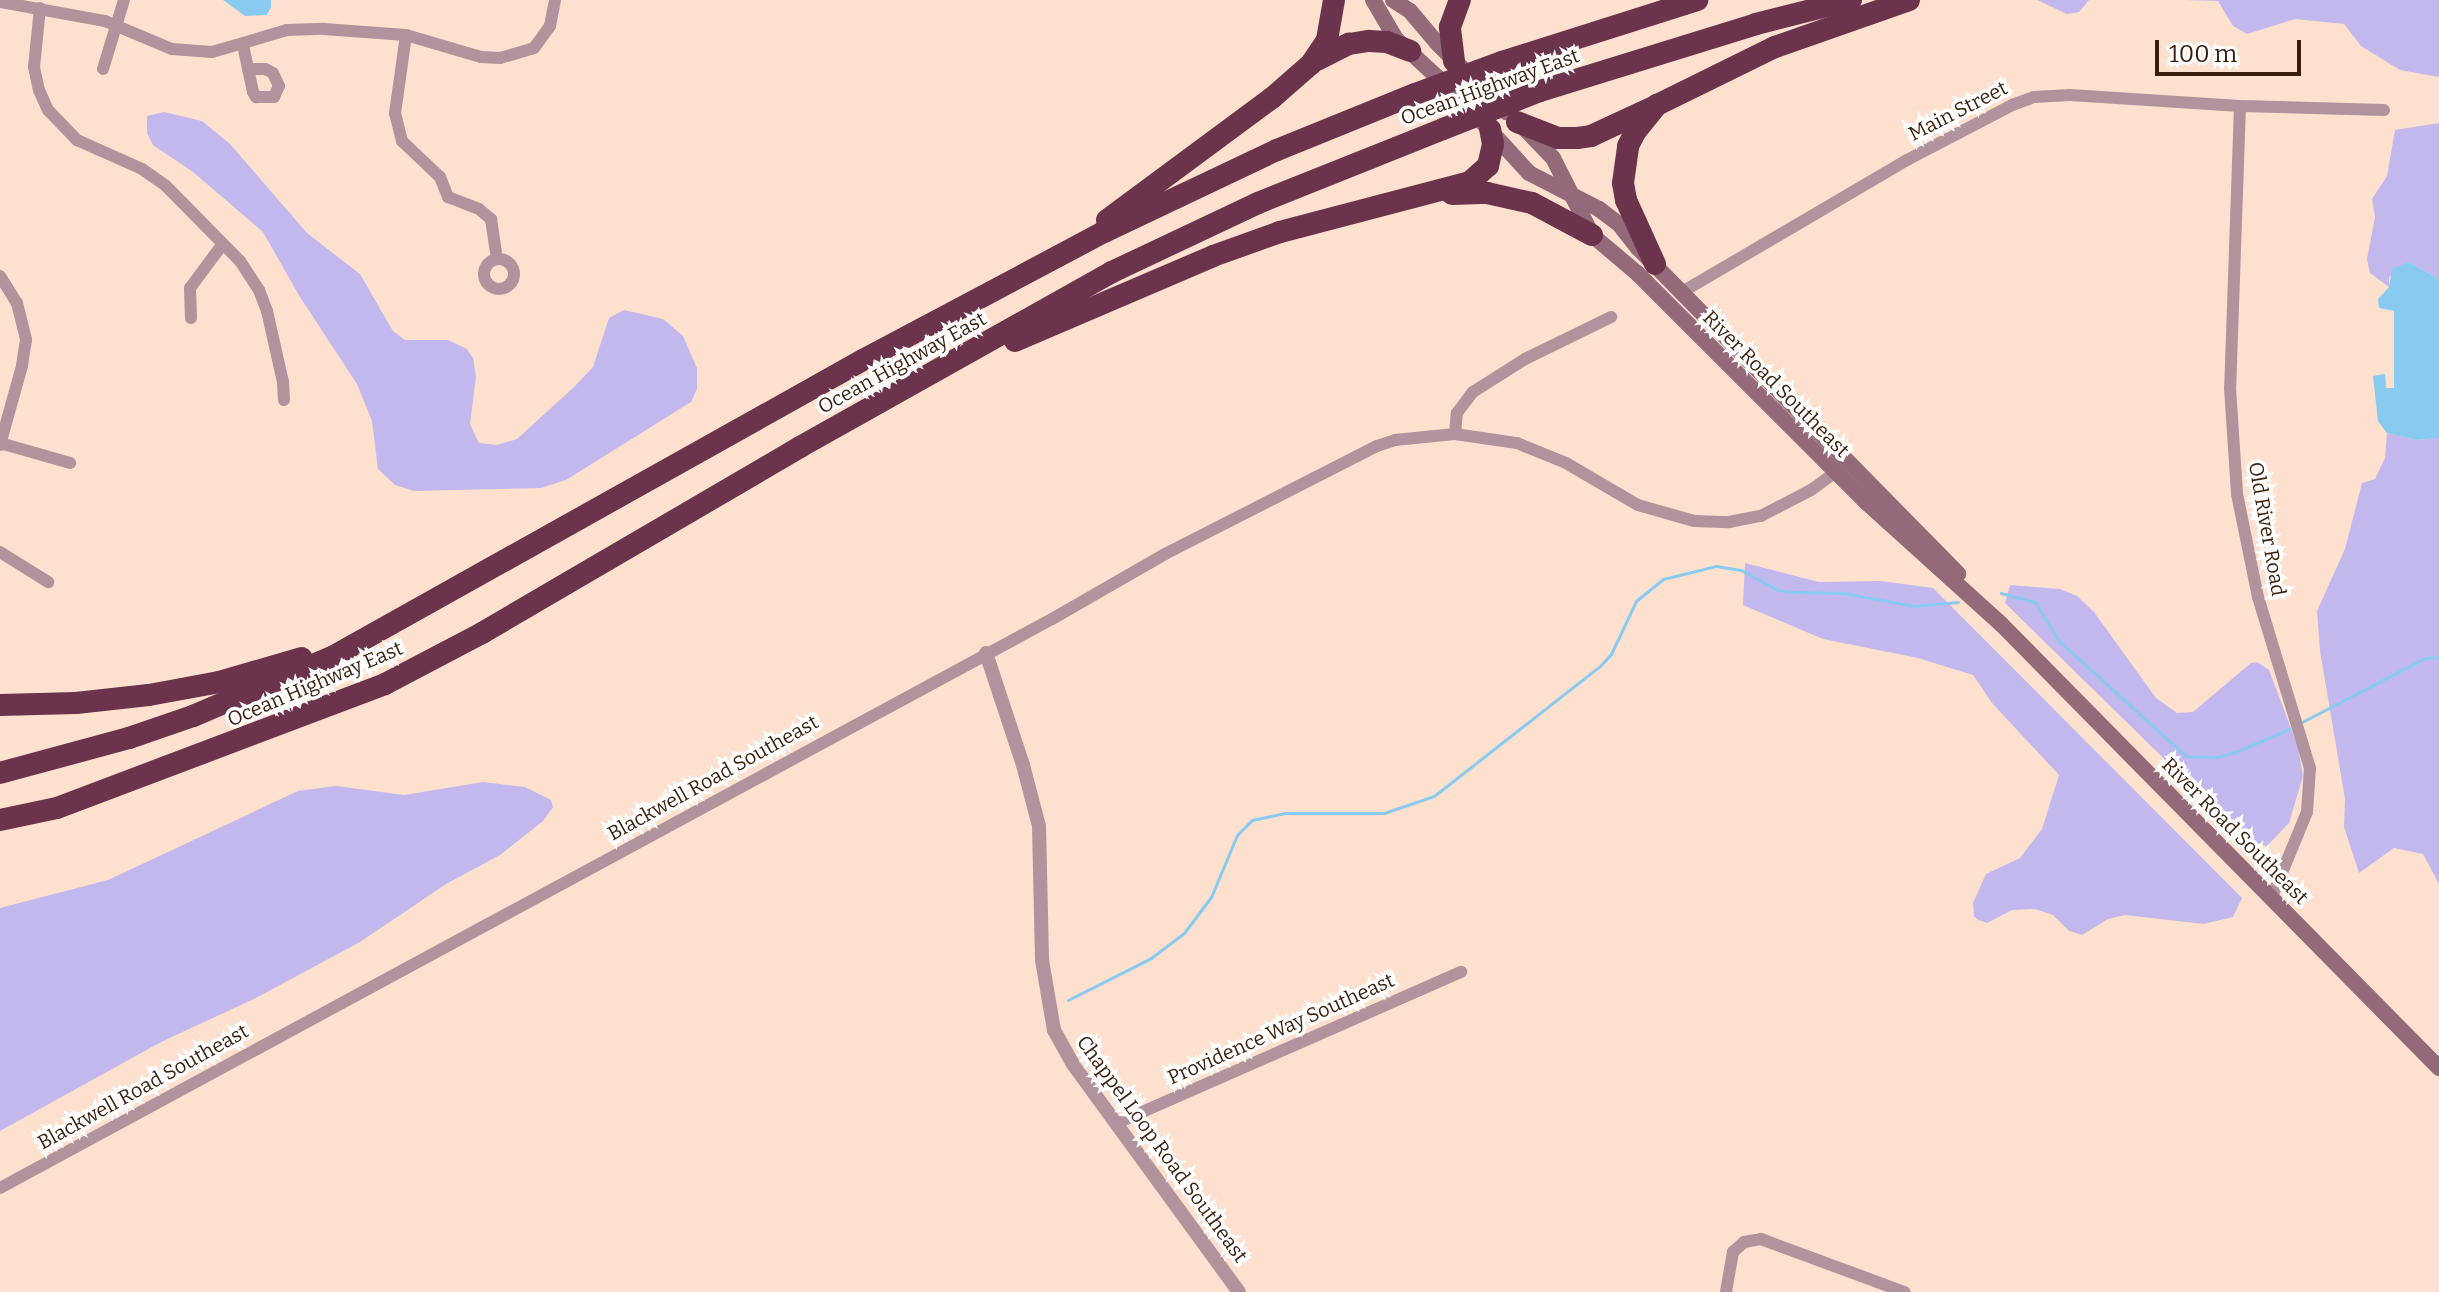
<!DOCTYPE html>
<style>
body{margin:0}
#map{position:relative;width:2439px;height:1292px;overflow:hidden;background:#fee0ce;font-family:Bitter,serif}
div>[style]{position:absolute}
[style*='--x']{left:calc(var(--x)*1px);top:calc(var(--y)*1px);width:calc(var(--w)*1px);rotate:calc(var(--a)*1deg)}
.green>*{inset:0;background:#c3b8ed}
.water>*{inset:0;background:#89caf0}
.stream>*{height:3px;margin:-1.5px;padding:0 1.5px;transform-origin:1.5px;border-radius:1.5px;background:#89caf0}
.minor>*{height:12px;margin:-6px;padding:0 6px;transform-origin:6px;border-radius:6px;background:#b1939e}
.minor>.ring{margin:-6px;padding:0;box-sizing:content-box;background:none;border:12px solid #b1939e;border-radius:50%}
.tertiary>*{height:14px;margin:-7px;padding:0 7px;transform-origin:7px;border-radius:7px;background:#b1939e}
.secondary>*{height:16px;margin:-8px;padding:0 8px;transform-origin:8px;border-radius:8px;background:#946a7b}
.motorway>*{height:22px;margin:-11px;padding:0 11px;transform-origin:11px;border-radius:11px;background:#6c344c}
.motorway-bridge>*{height:22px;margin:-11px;padding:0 11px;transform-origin:11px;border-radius:11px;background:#6c344c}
span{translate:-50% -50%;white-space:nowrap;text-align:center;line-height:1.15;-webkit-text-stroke:7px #fff;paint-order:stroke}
.street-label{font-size:20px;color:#391f0b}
.scale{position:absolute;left:2155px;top:40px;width:146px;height:36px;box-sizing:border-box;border:4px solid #391f0b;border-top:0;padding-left:10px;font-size:24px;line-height:28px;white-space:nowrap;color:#391f0b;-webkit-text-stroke:6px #fff;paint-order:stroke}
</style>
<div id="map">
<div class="green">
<div style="clip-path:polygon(2037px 0,2089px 0,2079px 12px,2067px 14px)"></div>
<div style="clip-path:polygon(2185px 0,2439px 0,2439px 77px,2400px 70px,2361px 46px,2344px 24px,2295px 19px,2247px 34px,2233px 26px,2218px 1px)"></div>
<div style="clip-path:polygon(164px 112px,202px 121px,230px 144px,307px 233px,360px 274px,393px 331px,405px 340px,448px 340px,467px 349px,473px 358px,476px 377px,470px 424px,479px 443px,497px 445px,517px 439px,574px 387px,593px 367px,609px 318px,624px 310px,663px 319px,683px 336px,697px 368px,697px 389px,691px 402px,566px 480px,541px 488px,414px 491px,395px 485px,378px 469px,372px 421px,357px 384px,300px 297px,263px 232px,193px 172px,153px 145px,147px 133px,147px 116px)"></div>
<div style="clip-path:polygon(2439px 123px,2439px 279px,2409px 262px,2389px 277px,2389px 287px,2370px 273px,2367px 259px,2375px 217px,2372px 199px,2387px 176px,2395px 130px)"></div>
<div style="clip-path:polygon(2387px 433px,2416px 440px,2439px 438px,2439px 884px,2423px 854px,2394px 848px,2359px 873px,2344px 827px,2345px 799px,2320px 651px,2317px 611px,2345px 549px,2362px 483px,2375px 479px,2385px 458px)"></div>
<div style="clip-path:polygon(1745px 563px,1819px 582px,1881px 581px,1933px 588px,2242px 898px,2233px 917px,2204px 924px,2125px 915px,2108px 919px,2082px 935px,2069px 931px,2053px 915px,2035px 909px,2012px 910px,1987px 923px,1978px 920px,1974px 916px,1973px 903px,1986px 874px,2020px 858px,2042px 829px,2059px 775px,1992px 703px,1973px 675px,1918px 658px,1823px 639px,1743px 605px)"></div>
<div style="clip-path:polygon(2010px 585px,2060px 589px,2077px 596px,2094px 612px,2156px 698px,2177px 713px,2193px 712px,2251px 663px,2257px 662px,2269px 670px,2298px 747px,2303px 776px,2289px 823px,2267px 846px,2249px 842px,2005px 603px)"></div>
<div style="clip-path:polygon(483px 782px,525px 787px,551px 800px,553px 807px,543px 821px,500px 855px,446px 884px,360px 942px,256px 998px,161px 1042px,0 1131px,0 908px,108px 880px,298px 791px,336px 786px,404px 795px)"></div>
</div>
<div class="water">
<div style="clip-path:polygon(223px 0,271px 0,271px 7px,267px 15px,245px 16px)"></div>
<div style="clip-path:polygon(2409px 262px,2439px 279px,2439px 438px,2416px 440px,2387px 433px,2378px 421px,2373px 376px,2385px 374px,2386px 388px,2394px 388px,2394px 311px,2379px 308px,2378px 299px,2389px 287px,2392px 269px)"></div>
</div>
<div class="stream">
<div style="--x:2001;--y:593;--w:35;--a:15"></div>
<div style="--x:2035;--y:602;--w:46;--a:58.4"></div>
<div style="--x:2059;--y:641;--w:171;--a:42.2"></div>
<div style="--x:2186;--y:756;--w:31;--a:2"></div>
<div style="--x:2217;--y:757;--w:20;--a:-15"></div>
<div style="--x:2236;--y:752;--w:58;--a:-23.5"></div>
<div style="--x:2302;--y:722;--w:139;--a:-27.5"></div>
<div style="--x:2425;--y:658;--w:14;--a:-4"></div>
<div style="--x:1068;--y:1000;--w:93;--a:-26.8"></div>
<div style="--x:1151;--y:958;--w:41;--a:-37.1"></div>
<div style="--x:1184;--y:933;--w:45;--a:-53.1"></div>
<div style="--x:1211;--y:897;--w:67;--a:-67.2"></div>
<div style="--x:1237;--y:835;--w:21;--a:-45"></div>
<div style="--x:1252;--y:820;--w:35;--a:-12"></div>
<div style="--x:1286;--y:813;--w:98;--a:0"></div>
<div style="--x:1384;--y:813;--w:53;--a:-18.8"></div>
<div style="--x:1434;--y:796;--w:211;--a:-38.1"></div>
<div style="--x:1600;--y:666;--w:16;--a:-47"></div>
<div style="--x:1611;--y:654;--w:59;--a:-64.7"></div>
<div style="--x:1636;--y:601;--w:35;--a:-39"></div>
<div style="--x:1663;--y:579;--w:55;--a:-13.8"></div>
<div style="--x:1716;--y:566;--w:25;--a:9"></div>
<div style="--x:1741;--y:570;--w:42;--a:28.4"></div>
<div style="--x:1778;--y:590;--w:13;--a:9"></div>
<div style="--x:1791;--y:592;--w:53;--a:1.1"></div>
<div style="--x:1844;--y:593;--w:71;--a:10.5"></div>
<div style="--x:1914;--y:606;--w:44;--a:-5.2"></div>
</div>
<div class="minor">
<div style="--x:0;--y:2;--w:107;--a:10.3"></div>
<div style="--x:105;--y:21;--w:73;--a:22.7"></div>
<div style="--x:172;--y:49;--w:40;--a:4.3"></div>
<div style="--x:212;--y:52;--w:78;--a:-16.3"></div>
<div style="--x:287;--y:30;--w:37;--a:-2"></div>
<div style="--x:324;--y:29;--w:82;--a:4.2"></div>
<div style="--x:406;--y:35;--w:78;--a:16.3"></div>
<div style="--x:481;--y:57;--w:19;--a:3"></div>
<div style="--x:500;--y:58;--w:35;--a:-16"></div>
<div style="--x:534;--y:48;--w:27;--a:-54"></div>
<div style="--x:550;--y:26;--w:26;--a:-79"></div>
<div style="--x:40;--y:8;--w:59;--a:95.8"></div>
<div style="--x:34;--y:67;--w:24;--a:78"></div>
<div style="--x:39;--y:90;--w:22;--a:66"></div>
<div style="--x:48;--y:110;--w:42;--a:46"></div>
<div style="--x:77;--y:140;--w:71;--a:24"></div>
<div style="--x:142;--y:169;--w:29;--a:35"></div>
<div style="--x:166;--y:186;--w:105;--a:45.4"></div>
<div style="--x:240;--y:261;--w:35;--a:57"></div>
<div style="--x:259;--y:290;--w:22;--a:69"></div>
<div style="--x:267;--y:311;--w:73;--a:77.3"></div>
<div style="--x:283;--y:382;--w:18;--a:87"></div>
<div style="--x:406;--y:35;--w:79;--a:98"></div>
<div style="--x:395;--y:113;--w:29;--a:76"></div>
<div style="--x:402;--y:141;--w:52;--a:43.5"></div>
<div style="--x:440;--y:177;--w:22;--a:68"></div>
<div style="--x:448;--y:197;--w:33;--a:21"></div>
<div style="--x:479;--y:209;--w:16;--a:40"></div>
<div style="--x:491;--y:219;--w:40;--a:81.5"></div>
<div style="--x:243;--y:45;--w:48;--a:78"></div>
<div style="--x:253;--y:92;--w:6;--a:59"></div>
<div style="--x:256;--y:97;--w:18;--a:0"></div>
<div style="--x:274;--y:97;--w:12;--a:-66"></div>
<div style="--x:279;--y:86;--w:14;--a:-115"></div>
<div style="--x:273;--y:73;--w:9;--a:-153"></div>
<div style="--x:265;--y:69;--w:17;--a:180"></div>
<div style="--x:103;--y:69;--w:72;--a:-73.1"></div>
<div style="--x:2240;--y:106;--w:282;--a:92"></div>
<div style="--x:2230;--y:388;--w:106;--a:86.2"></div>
<div style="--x:2237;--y:494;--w:105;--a:78.5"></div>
<div style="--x:2258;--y:597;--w:179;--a:73.1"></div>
<div style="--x:2310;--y:768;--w:44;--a:93.9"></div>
<div style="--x:2307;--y:812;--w:92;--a:112.4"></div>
<div class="ring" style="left:484px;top:259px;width:18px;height:18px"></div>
<div style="--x:0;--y:276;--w:32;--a:58"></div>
<div style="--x:17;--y:303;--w:38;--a:76"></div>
<div style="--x:26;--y:340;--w:26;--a:99"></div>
<div style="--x:22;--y:366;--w:82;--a:105.6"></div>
<div style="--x:1682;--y:292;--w:261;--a:-30.4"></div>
<div style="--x:1907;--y:160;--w:119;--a:-27.6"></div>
<div style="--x:2012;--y:105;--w:23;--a:-20"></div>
<div style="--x:2034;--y:97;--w:36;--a:-3"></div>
<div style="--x:2070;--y:95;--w:170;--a:3.7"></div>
<div style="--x:2240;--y:106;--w:144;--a:1.6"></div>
<div style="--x:191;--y:318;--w:30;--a:-92"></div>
<div style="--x:190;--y:288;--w:54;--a:-53.3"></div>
<div style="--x:1455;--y:434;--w:21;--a:-85"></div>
<div style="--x:1457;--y:413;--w:26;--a:-53"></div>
<div style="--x:1473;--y:392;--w:62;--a:-32.4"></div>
<div style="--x:1525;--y:359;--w:96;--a:-26"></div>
<div style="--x:0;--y:443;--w:73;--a:15.9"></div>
<div style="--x:0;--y:552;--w:57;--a:32"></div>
<div style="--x:1117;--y:1123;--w:376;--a:-23.7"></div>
<div style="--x:0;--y:1188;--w:1196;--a:-28.41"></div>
<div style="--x:1052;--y:619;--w:130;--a:-29.9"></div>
<div style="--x:1165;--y:554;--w:238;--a:-27"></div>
<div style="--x:1377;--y:446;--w:19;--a:-18"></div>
<div style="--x:1395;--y:440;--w:60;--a:-5.7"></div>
<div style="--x:1455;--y:434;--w:63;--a:8.3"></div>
<div style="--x:1517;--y:443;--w:53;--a:22.2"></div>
<div style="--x:1566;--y:463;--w:83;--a:30.3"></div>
<div style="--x:1638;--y:505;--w:58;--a:15.9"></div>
<div style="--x:1694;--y:521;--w:35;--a:2"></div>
<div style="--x:1729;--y:522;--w:33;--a:-11"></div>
<div style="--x:1761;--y:516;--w:56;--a:-27.5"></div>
<div style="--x:1811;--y:490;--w:39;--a:-36"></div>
<div style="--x:1726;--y:1292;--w:41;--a:-80.1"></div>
<div style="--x:1733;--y:1252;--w:15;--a:-42"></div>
<div style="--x:1744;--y:1242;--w:17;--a:-10"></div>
<div style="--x:1761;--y:1239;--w:153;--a:20.3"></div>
</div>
<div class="tertiary">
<div style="--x:986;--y:653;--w:118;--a:71.7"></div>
<div style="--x:1023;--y:765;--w:63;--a:75.3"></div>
<div style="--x:1039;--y:826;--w:134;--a:88.7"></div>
<div style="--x:1042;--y:960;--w:71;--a:80.3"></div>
<div style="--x:1054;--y:1030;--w:38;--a:61"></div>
<div style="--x:1072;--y:1063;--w:283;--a:53.9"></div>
</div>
<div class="secondary">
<div style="--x:1373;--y:0;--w:45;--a:59.5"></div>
<div style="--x:1396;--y:39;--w:93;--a:42.8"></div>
<div style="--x:1464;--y:102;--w:96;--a:47.5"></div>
<div style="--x:1529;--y:173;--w:79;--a:27.2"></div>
<div style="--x:1599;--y:209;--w:25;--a:37"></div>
<div style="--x:1619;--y:224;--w:31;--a:52"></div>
<div style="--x:1638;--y:248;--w:457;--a:45.5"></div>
<div style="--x:1393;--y:0;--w:20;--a:33"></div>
<div style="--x:1410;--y:11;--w:42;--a:49.8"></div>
<div style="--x:1437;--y:43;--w:98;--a:45"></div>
<div style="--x:1523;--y:127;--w:43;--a:45.9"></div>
<div style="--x:1553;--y:158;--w:86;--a:63.1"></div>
<div style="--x:1592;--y:235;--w:59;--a:40.2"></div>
<div style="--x:1637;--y:273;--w:324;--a:45"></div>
<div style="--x:1866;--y:502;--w:182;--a:42.1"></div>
<div style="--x:2001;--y:624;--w:624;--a:45.39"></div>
</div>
<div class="motorway">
<div style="--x:1317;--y:60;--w:36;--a:-27"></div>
<div style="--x:1349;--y:44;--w:20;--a:-9"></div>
<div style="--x:1369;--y:41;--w:18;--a:3"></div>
<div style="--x:1387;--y:42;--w:25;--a:21"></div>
<div style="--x:1454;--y:61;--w:34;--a:-97"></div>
<div style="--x:1450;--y:27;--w:29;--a:-70"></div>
<div style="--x:1502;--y:62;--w:205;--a:-17.6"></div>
<div style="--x:1540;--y:91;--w:226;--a:-17.2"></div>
<div style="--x:1756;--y:24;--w:98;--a:-14.2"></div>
<div style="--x:1517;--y:122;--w:44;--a:21.3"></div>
<div style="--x:1558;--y:138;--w:19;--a:0"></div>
<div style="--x:1577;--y:138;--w:14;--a:-8"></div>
<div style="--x:1591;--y:136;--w:66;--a:-25"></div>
<div style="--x:1452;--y:194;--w:35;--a:-2"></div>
<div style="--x:1487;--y:193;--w:46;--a:12.5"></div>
<div style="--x:1532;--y:203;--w:68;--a:28.1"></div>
<div style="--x:1107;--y:220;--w:205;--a:-36.5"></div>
<div style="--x:1272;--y:98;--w:52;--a:-41.1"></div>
<div style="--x:1311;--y:64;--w:29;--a:-56"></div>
<div style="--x:1327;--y:40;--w:41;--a:-80.1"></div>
<div style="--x:1655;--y:264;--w:70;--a:-114.4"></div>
<div style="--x:1626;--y:200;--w:17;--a:-100"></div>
<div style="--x:1623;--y:183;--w:37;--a:-82"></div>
<div style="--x:1628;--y:146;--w:16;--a:-63"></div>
<div style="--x:1635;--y:132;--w:35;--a:-51"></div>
<div style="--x:1657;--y:105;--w:131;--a:-26.2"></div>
<div style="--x:1775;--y:47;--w:142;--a:-19.3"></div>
<div style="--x:1015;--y:341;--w:215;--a:-23.2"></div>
<div style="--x:1213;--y:256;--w:71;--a:-19.7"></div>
<div style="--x:1280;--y:232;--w:196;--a:-14.7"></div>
<div style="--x:1470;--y:182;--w:24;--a:-42"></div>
<div style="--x:1488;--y:166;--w:23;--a:-77"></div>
<div style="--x:1493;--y:144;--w:15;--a:-101"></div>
<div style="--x:0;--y:705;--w:76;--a:-1.5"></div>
<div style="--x:76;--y:703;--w:73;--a:-6.3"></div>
<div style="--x:149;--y:695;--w:71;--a:-10.5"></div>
<div style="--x:219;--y:682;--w:86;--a:-16.1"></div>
<div style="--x:0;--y:773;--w:134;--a:-15.2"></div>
<div style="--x:129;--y:738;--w:68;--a:-19"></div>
<div style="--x:193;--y:716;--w:151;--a:-23"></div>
<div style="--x:332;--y:657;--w:608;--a:-29.22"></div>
<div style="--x:863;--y:360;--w:273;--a:-28"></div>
<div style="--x:1104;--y:232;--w:191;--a:-25.4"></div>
<div style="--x:1277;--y:150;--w:149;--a:-22.1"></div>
<div style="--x:0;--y:820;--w:58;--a:-11.9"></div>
<div style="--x:57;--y:808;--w:351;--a:-20.7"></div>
<div style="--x:385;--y:684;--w:110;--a:-27.7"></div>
<div style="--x:482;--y:633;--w:368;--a:-30.3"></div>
<div style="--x:800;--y:447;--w:358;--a:-29.3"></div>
<div style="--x:1112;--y:272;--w:161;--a:-25.3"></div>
<div style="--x:1258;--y:203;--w:199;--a:-21.8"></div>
</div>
<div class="motorway-bridge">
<div style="--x:1415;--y:94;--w:93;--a:-20.2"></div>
<div style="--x:1443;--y:129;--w:104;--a:-21.4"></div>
</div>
<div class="street-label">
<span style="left:1490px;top:87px;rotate:-20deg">Ocean Highway East</span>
<span style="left:1958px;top:111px;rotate:-27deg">Main Street</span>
<span style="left:902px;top:363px;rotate:-29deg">Ocean Highway East</span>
<span style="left:1776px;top:384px;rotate:45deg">River Road Southeast</span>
<span style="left:2267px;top:529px;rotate:80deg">Old River Road</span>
<span style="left:315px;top:684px;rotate:-23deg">Ocean Highway East</span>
<span style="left:713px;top:778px;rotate:-29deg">Blackwell Road Southeast</span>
<span style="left:2235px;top:831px;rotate:45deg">River Road Southeast</span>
<span style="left:1281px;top:1029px;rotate:-24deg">Providence Way Southeast</span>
<span style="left:143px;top:1087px;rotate:-29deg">Blackwell Road Southeast</span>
<span style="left:1162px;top:1149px;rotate:54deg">Chappel Loop Road Southeast</span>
</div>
<div class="scale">100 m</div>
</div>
